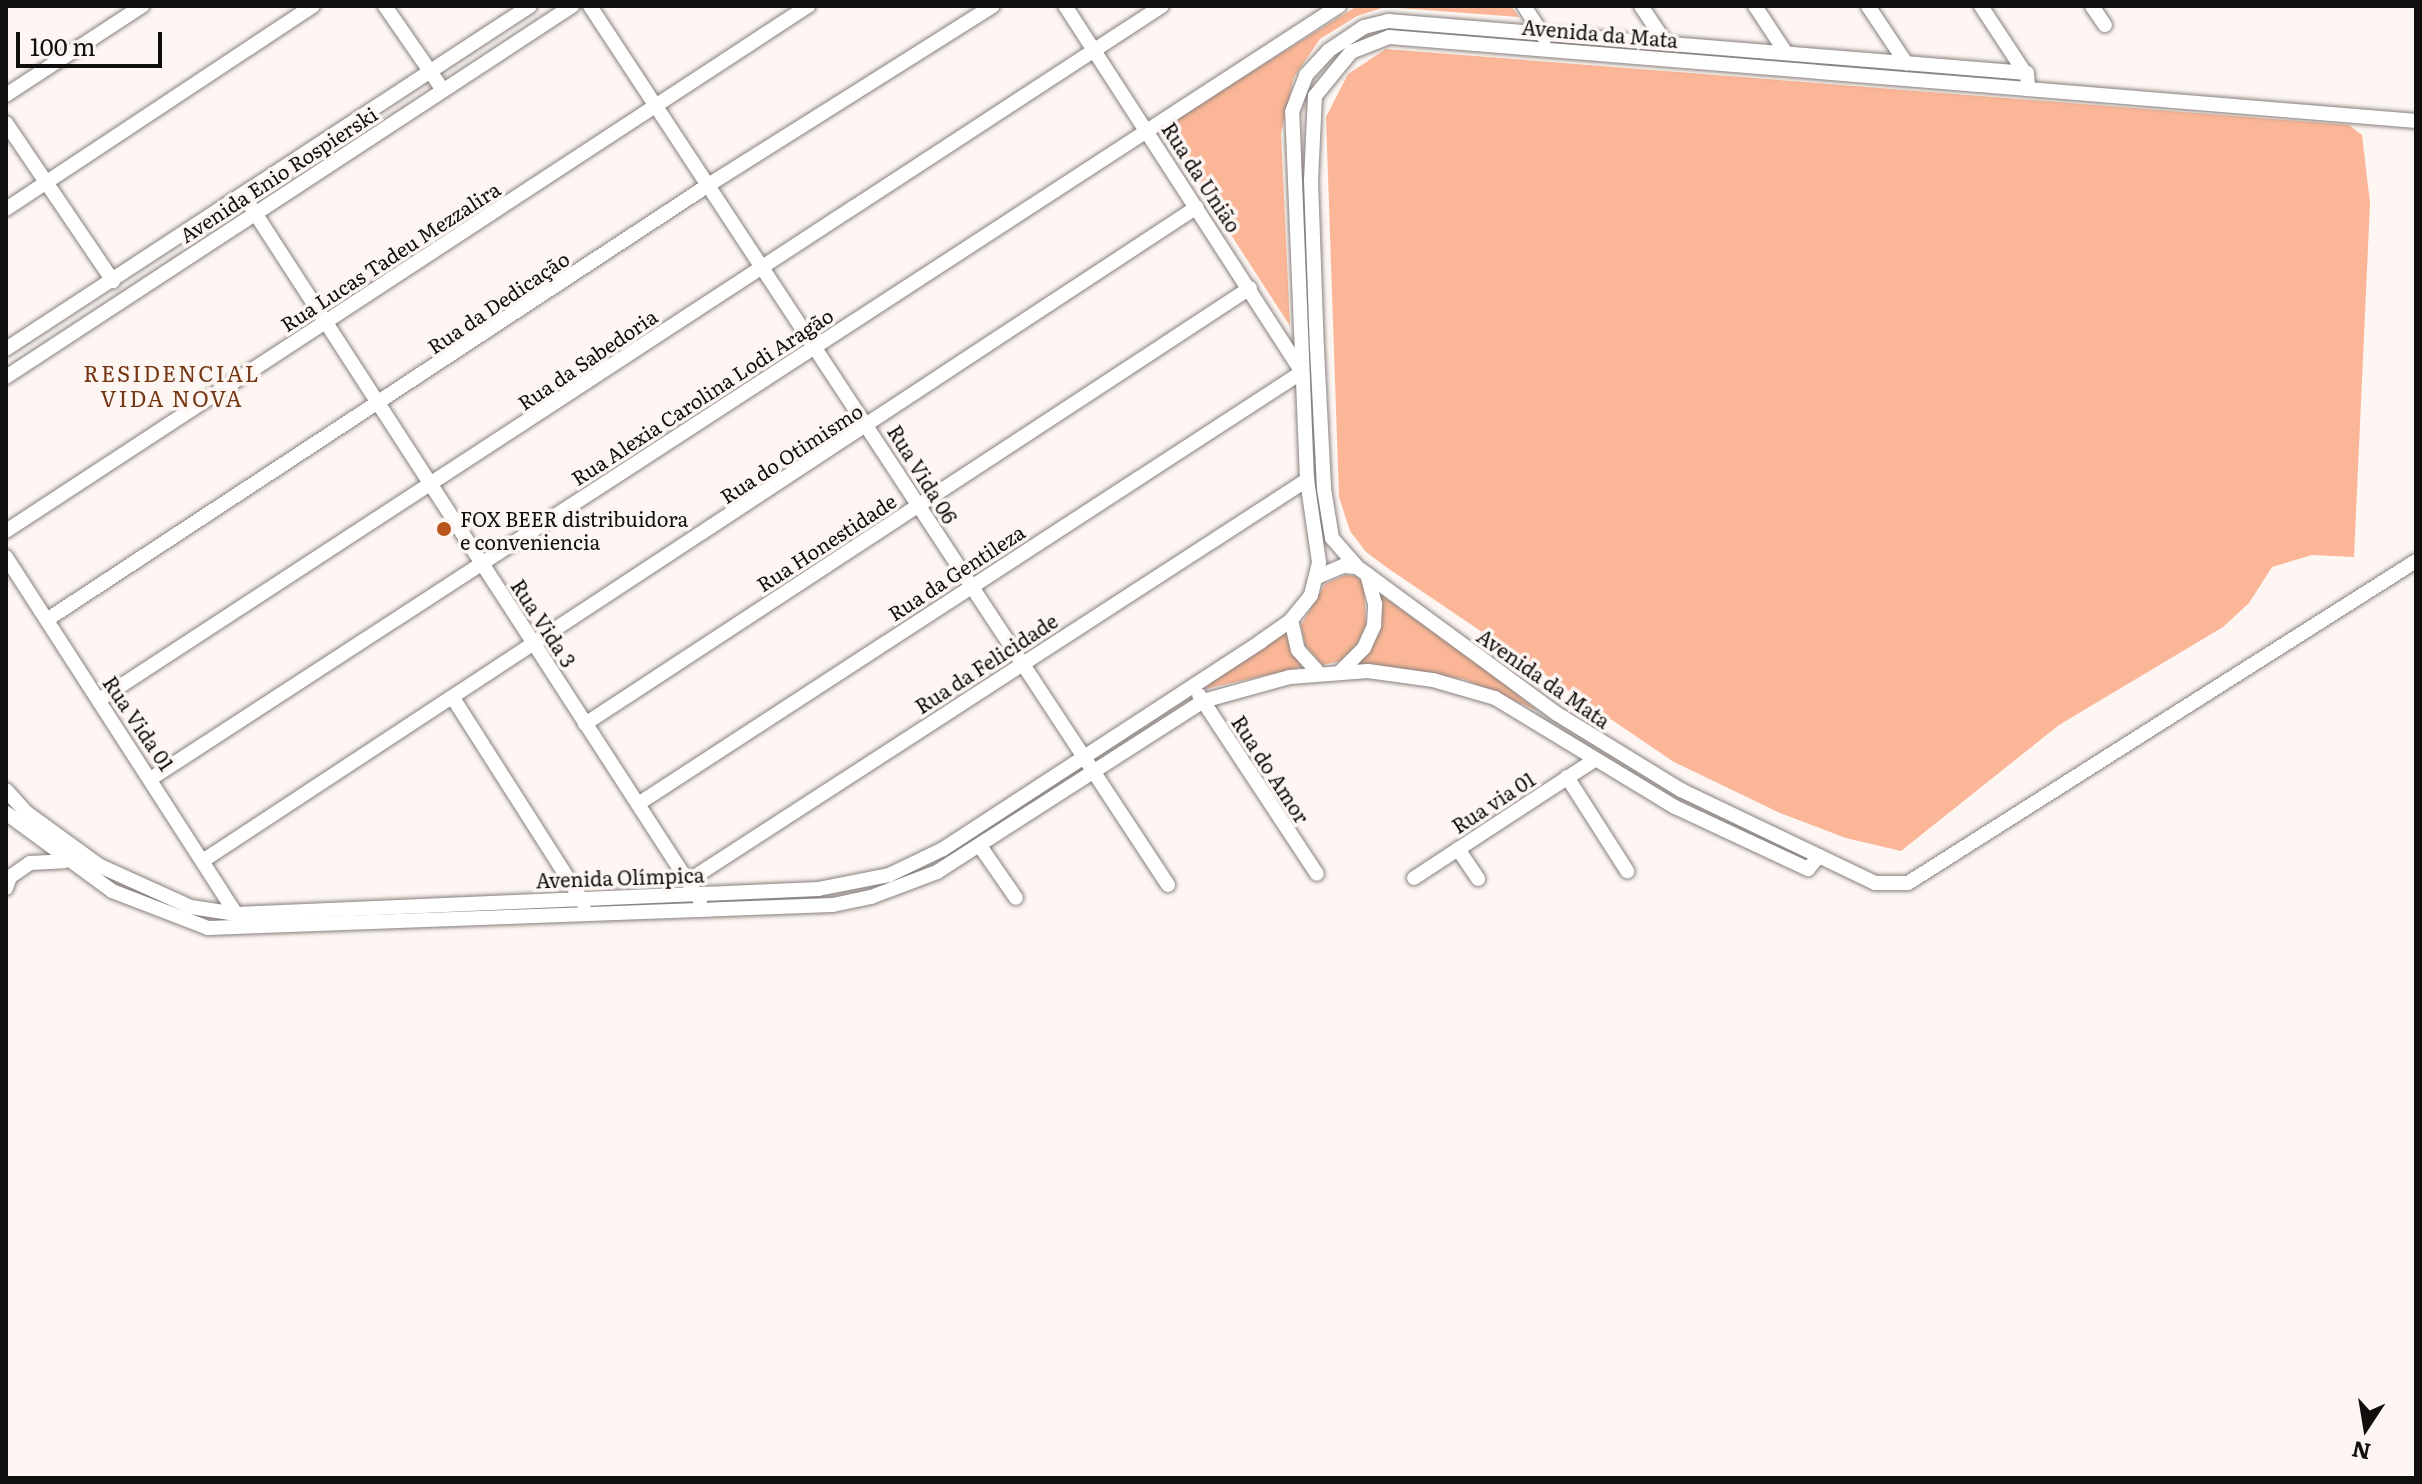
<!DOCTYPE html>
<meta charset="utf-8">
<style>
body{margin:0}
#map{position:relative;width:2422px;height:1484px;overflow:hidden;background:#fdf6f3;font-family:Literata,serif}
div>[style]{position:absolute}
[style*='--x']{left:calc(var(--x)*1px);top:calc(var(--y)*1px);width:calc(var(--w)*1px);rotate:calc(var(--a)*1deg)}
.green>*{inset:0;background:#fab696}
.roads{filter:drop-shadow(0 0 2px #87807d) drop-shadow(0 0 2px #87807d)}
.minor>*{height:14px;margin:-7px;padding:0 7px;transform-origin:7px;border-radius:7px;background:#fff}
.dots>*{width:22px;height:22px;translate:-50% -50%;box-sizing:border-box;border:4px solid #fdf6f3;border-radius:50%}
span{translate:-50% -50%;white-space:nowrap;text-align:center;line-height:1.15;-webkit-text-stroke:7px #fdf6f3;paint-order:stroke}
.street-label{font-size:20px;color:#110f0e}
.poi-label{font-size:20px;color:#110f0e}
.left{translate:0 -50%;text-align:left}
.neighbourhood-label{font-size:22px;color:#753613;letter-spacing:2px}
.frame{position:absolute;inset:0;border:8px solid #110f0e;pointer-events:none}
.north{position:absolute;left:2326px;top:1388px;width:80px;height:80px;-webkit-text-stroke:6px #fdf6f3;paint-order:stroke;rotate:192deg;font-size:22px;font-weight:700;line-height:32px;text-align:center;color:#110f0e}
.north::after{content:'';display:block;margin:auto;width:28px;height:36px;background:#110f0e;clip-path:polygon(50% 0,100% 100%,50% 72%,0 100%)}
.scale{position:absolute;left:16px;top:32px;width:146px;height:36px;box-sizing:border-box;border:4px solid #110f0e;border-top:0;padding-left:10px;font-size:24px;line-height:28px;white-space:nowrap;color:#110f0e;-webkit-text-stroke:6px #fdf6f3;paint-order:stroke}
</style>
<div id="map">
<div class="green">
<div style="clip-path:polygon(1357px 6px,1511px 6px,1519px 17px,1385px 7px,1357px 16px,1320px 39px,1294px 77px,1281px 133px,1290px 326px,1162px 128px)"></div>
<div style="clip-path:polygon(1386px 49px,2349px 125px,2362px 135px,2370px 203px,2354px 557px,2312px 555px,2272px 567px,2249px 603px,2223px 627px,2059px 725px,1901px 851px,1846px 838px,1780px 813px,1674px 762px,1389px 569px,1366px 552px,1350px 531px,1339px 497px,1326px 117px,1348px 74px)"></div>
<div style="clip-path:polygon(1345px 575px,1357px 576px,1364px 585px,1366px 626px,1355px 648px,1341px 661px,1322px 665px,1305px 645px,1301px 625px,1325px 584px)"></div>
<div style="clip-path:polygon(1380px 594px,1499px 680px,1538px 711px,1464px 679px,1359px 664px,1380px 632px)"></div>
<div style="clip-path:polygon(1285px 633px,1302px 667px,1205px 689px,1212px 681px)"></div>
</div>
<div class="roads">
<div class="minor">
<div style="--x:385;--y:6;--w:102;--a:55.4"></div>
<div style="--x:590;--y:6;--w:1052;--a:56.67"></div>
<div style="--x:1524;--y:6;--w:38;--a:57"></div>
<div style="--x:1641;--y:6;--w:45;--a:56"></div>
<div style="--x:1755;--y:6;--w:56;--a:56.6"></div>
<div style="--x:1868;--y:6;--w:69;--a:56.3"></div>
<div style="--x:1981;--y:6;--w:80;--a:56.7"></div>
<div style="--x:2092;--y:6;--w:23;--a:56"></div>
<div style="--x:2028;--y:89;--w:389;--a:4.7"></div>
<div style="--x:6;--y:95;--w:163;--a:-33.2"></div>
<div style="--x:6;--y:123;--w:191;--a:55.9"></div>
<div style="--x:244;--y:196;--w:839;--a:57.07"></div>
<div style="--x:6;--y:209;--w:368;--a:-33.5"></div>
<div style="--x:6;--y:349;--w:626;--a:-33.21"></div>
<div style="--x:6;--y:377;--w:677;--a:-33.24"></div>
<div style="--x:6;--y:531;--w:959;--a:-33.21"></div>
<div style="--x:6;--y:557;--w:425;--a:57.2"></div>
<div style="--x:1317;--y:577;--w:28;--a:-23"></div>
<div style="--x:1343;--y:566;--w:13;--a:4"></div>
<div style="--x:48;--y:619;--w:792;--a:-33.31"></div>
<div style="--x:710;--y:184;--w:334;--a:-32.2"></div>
<div style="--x:1291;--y:620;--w:31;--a:77"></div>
<div style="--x:1298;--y:650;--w:30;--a:48"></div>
<div style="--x:1341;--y:671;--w:33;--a:-45"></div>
<div style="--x:1364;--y:648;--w:24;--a:-66"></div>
<div style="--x:1374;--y:626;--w:22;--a:-87"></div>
<div style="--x:1375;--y:604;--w:31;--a:-105"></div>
<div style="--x:1199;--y:695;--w:214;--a:56.6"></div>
<div style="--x:453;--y:698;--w:244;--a:57.5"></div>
<div style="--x:99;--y:700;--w:1269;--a:-33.14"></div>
<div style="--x:585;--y:724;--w:795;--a:-33.25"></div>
<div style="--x:1567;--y:777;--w:112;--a:57.4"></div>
<div style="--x:152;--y:778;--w:1416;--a:-33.04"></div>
<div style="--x:6;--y:790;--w:31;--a:48"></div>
<div style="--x:27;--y:813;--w:90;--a:36"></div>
<div style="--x:100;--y:866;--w:100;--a:24.3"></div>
<div style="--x:191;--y:907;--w:46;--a:8.8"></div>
<div style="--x:236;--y:914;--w:583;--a:-2.46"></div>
<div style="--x:818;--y:889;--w:72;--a:-11.2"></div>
<div style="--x:889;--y:875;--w:60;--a:-25.7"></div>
<div style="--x:943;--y:849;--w:379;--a:-33.1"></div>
<div style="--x:1260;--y:642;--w:38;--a:-35"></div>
<div style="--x:1291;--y:620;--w:32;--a:-51"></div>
<div style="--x:1311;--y:595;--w:34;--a:-76"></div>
<div style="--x:1319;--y:562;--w:83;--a:-98.3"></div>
<div style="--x:1307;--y:480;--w:368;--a:-92.3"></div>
<div style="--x:1292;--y:112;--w:40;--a:-69"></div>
<div style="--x:1306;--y:75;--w:33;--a:-47"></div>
<div style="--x:1328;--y:51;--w:43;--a:-33.7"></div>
<div style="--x:1364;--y:27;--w:25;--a:-14"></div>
<div style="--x:1388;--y:21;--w:641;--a:4.65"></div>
<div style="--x:2027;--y:73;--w:16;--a:86"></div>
<div style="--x:2028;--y:89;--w:641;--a:-175.35"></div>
<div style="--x:1389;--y:37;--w:41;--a:158.5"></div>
<div style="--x:1351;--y:52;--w:57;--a:129.3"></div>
<div style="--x:1315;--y:96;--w:84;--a:92.7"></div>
<div style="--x:1311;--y:180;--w:169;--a:88"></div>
<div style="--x:1317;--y:349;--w:140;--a:87.1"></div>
<div style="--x:1324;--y:489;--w:50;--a:80.7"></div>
<div style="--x:1332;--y:538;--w:38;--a:49"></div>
<div style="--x:1357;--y:567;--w:248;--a:36.3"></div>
<div style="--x:1557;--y:714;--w:145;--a:31.5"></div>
<div style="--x:1681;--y:790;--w:215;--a:25.6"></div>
<div style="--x:1875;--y:883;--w:33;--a:0"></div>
<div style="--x:1908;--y:883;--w:601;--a:-32.37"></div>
<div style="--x:638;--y:804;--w:792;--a:-33.05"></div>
<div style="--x:1302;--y:372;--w:436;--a:-122.9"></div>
<div style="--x:6;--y:813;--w:132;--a:36.3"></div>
<div style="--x:112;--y:891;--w:103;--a:21.1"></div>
<div style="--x:208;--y:928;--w:625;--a:-2.11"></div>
<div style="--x:833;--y:905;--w:39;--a:-12"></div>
<div style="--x:871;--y:897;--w:71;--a:-20.7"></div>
<div style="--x:937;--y:872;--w:316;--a:-32.7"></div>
<div style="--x:1203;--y:701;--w:90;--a:-15.4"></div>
<div style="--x:1290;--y:677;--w:78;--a:-4.4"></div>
<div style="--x:1368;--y:671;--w:66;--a:7.9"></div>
<div style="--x:1433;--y:680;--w:65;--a:16.2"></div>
<div style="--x:1495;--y:698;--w:210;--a:31.2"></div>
<div style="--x:1675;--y:807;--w:147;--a:25"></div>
<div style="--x:1808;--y:869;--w:17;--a:-50"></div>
<div style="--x:980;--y:846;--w:63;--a:55.3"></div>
<div style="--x:1458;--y:849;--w:36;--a:56"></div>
<div style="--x:204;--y:860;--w:1188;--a:-33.33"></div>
<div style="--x:1414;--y:878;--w:215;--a:-33.2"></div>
<div style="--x:688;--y:881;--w:738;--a:-32.94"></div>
<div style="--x:6;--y:888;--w:12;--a:-70"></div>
<div style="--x:10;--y:877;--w:24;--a:-35"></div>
<div style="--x:30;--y:863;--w:34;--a:-3"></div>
</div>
</div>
<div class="dots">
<div style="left:444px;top:529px;background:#b8551b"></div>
</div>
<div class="street-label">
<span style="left:1600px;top:33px;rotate:5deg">Avenida da Mata</span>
<span style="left:278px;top:174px;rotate:-33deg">Avenida Enio Rospierski</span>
<span style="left:1202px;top:177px;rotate:57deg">Rua da União</span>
<span style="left:390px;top:256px;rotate:-33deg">Rua Lucas Tadeu Mezzalira</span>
<span style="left:498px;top:302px;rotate:-34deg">Rua da Dedicação</span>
<span style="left:587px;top:359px;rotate:-34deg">Rua da Sabedoria</span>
<span style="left:702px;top:396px;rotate:-33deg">Rua Alexia Carolina Lodi Aragão</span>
<span style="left:791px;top:453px;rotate:-33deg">Rua do Otimismo</span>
<span style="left:923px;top:474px;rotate:58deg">Rua Vida 06</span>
<span style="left:826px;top:542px;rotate:-33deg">Rua Honestidade</span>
<span style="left:956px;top:572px;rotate:-33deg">Rua da Gentileza</span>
<span style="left:544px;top:623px;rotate:57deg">Rua Vida 3</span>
<span style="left:986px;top:663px;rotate:-33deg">Rua da Felicidade</span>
<span style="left:1544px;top:678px;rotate:35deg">Avenida da Mata</span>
<span style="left:139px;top:723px;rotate:56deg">Rua Vida 01</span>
<span style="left:1271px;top:769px;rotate:57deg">Rua do Amor</span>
<span style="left:1493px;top:802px;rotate:-33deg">Rua via 01</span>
<span style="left:620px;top:877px;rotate:-2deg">Avenida Olímpica</span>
</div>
<div class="poi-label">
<span class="left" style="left:460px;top:530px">FOX BEER distribuidora<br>e conveniencia</span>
</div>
<div class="neighbourhood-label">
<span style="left:172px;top:385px">RESIDENCIAL<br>VIDA NOVA</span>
</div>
<div class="frame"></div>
<div class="north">N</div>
<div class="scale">100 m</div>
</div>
